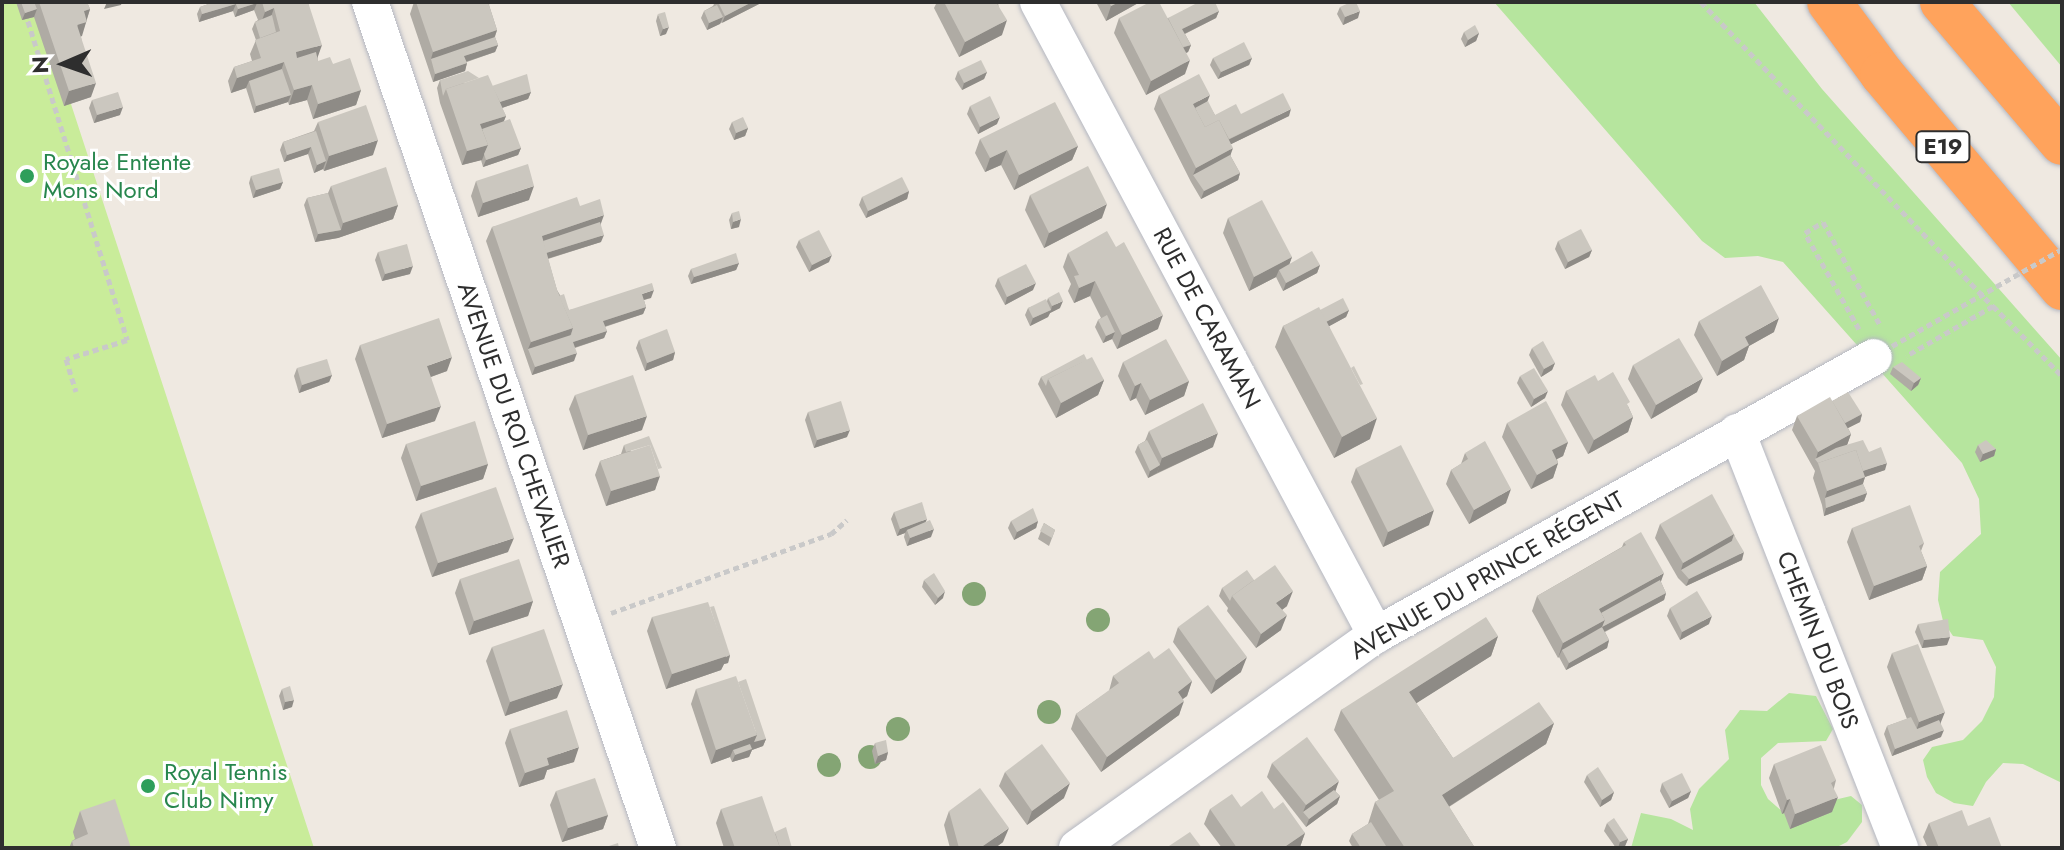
<!DOCTYPE html>
<meta charset="utf-8">
<style>
body{margin:0}
#map{position:relative;width:2064px;height:850px;overflow:hidden;background:#efe9e1;font-family:Jost,sans-serif}
div>[style]{position:absolute}
[style*='--x']{left:calc(var(--x)*1px);top:calc(var(--y)*1px);width:calc(var(--w)*1px);rotate:calc(var(--a)*1deg)}
.green>*{inset:0;background:#b6e59e}
.pitch>*{inset:0;background:#c9ec9a}
.path>*{height:5px;margin-top:-2.5px;transform-origin:0;background:repeating-linear-gradient(90deg,#c9c9c9 0 6px,transparent 0 10px)}
.roads{filter:drop-shadow(0 0 2px #b4b7c1) drop-shadow(0 0 2px #b4b7c1)}
.street>*{height:36px;margin:-18px;padding:0 18px;transform-origin:18px;border-radius:18px;background:#fff}
.highway>*{height:44px;margin:-22px;padding:0 22px;transform-origin:22px;border-radius:22px;background:#ffa35c}
.path-bridge>*{height:5px;margin-top:-2.5px;transform-origin:0;background:repeating-linear-gradient(90deg,#c9c9c9 0 6px,transparent 0 10px)}
.trees>*{width:24px;height:24px;margin:-12px;border-radius:50%;background:#84a574}
.wall>*{inset:0;background:#afaba4}
.shaded-wall>*{inset:0;background:#8e8b86}
.building>*{inset:0;background:#cbc7bf}
.dots>*{width:22px;height:22px;translate:-50% -50%;box-sizing:border-box;border:4px solid #fff;border-radius:50%}
span{translate:-50% -50%;white-space:nowrap;text-align:center;line-height:1.15;-webkit-text-stroke:6px #fff;paint-order:stroke}
.shield-label span{padding:2px 6px;background:#fff;border:2px solid;border-radius:6px;-webkit-text-stroke-width:0}
.shield-label{font-size:22px;color:#2e2e2e;font-weight:700}
.leisure-label{font-size:24px;color:#27864d}
.left{translate:0 -50%;text-align:left}
.street-label{font-size:24px;color:#2e2e2e}
.frame{position:absolute;inset:0;border:4px solid #2e2e2e;pointer-events:none}
.north{position:absolute;left:24px;top:24px;width:80px;height:80px;-webkit-text-stroke:6px #fff;paint-order:stroke;rotate:268deg;font-size:22px;font-weight:700;line-height:32px;text-align:center;color:#2e2e2e}
.north::after{content:'';display:block;margin:auto;width:28px;height:36px;background:#2e2e2e;clip-path:polygon(50% 0,100% 100%,50% 72%,0 100%)}
</style>
<div id="map">
<div class="green">
<div style="clip-path:polygon(1494px 2px,1754px 2px,1822px 89px,2062px 360px,2062px 783px,2023px 764px,2003px 763px,1986px 782px,1973px 806px,1954px 803px,1936px 793px,1927px 777px,1923px 760px,1932px 747px,1963px 740px,1982px 721px,1994px 697px,1996px 667px,1983px 640px,1953px 636px,1943px 621px,1938px 600px,1940px 572px,1981px 534px,1979px 499px,1962px 463px,1783px 262px,1758px 256px,1725px 258px,1702px 241px)"></div>
<div style="clip-path:polygon(2008px 2px,2062px 2px,2062px 67px)"></div>
<div style="clip-path:polygon(1789px 693px,1816px 696px,1833px 729px,1826px 741px,1778px 743px,1761px 758px,1761px 785px,1768px 799px,1783px 812px,1851px 796px,1862px 805px,1862px 822px,1847px 842px,1835px 848px,1631px 848px,1641px 813px,1671px 819px,1693px 830px,1690px 809px,1699px 789px,1729px 759px,1725px 730px,1740px 710px,1767px 711px)"></div>
</div>
<div class="pitch">
<div style="clip-path:polygon(2px 2px,77px 2px,70px 101px,314px 848px,2px 848px)"></div>
</div>
<div class="path">
<div style="--x:22;--y:2;--w:354;--a:72.7"></div>
<div style="--x:127;--y:340;--w:64;--a:162.7"></div>
<div style="--x:66;--y:359;--w:34;--a:73"></div>
<div style="--x:1701;--y:2;--w:422;--a:46.2"></div>
<div style="--x:1993;--y:306;--w:100;--a:150.1"></div>
<div style="--x:1993;--y:306;--w:98;--a:45.4"></div>
<div style="--x:1859;--y:329;--w:110;--a:-119.4"></div>
<div style="--x:1805;--y:233;--w:21;--a:-31"></div>
<div style="--x:1823;--y:222;--w:118;--a:61"></div>
<div style="--x:611;--y:613;--w:234;--a:-19.8"></div>
<div style="--x:831;--y:534;--w:21;--a:-41"></div>
</div>
<div class="roads">
<div class="street">
<div style="--x:370;--y:2;--w:894;--a:71.2"></div>
<div style="--x:1038;--y:2;--w:718;--a:61.9"></div>
<div style="--x:1737;--y:432;--w:447;--a:68.6"></div>
<div style="--x:1077;--y:848;--w:367;--a:-35.5"></div>
<div style="--x:1376;--y:635;--w:570;--a:-29.17"></div>
</div>
<div class="highway">
<div style="--x:1829;--y:2;--w:89;--a:53.6"></div>
<div style="--x:1882;--y:74;--w:280;--a:49.9"></div>
<div style="--x:1942;--y:2;--w:185;--a:49.6"></div>
</div>
</div>
<div class="path-bridge">
<div style="--x:1892;--y:346;--w:196;--a:-29.7"></div>
</div>
<div class="trees">
<div style="left:974px;top:594px"></div>
<div style="left:1098px;top:620px"></div>
<div style="left:1049px;top:712px"></div>
<div style="left:898px;top:729px"></div>
<div style="left:870px;top:757px"></div>
<div style="left:829px;top:765px"></div>
</div>
<div class="wall">
<div style="clip-path:polygon(16px 2px,87px 2px,90px 9px,81px 37px,91px 97px,64px 106px,34px 17px,22px 20px)"></div>
<div style="clip-path:polygon(214px 2px,308px 2px,318px 61px,333px 64px,361px 90px,356px 105px,313px 119px,307px 100px,289px 105px,288px 102px,254px 113px,246px 88px,231px 93px,228px 81px,234px 67px,252px 61px,250px 54px,256px 40px,252px 29px,255px 22px,258px 20px,254px 10px,235px 17px,233px 11px,199px 22px,197px 14px,200px 7px)"></div>
<div style="clip-path:polygon(414px 2px,490px 2px,489px 5px,497px 30px,495px 37px,498px 45px,495px 52px,467px 62px,465px 71px,433px 82px,410px 14px)"></div>
<div style="clip-path:polygon(715px 2px,763px 2px,707px 30px,701px 18px,704px 11px,713px 6px)"></div>
<div style="clip-path:polygon(937px 2px,998px 2px,1002px 35px,959px 57px,934px 8px)"></div>
<div style="clip-path:polygon(1096px 2px,1140px 2px,1106px 21px)"></div>
<div style="clip-path:polygon(1340px 7px,1358px 18px,1343px 25px,1337px 14px)"></div>
<div style="clip-path:polygon(1219px 11px,1216px 18px,1185px 34px,1191px 45px,1188px 52px,1186px 53px,1185px 74px,1146px 95px,1114px 33px,1119px 18px,1168px 18px)"></div>
<div style="clip-path:polygon(658px 14px,666px 34px,660px 36px,656px 21px)"></div>
<div style="clip-path:polygon(1464px 32px,1479px 33px,1476px 41px,1465px 47px,1461px 39px)"></div>
<div style="clip-path:polygon(1213px 58px,1252px 58px,1249px 65px,1218px 79px,1210px 65px)"></div>
<div style="clip-path:polygon(958px 71px,987px 72px,984px 79px,962px 90px,955px 79px)"></div>
<div style="clip-path:polygon(440px 80px,492px 86px,531px 92px,528px 99px,502px 108px,506px 116px,504px 121px,521px 148px,518px 155px,483px 167px,481px 160px,462px 165px,440px 103px,437px 88px)"></div>
<div style="clip-path:polygon(1159px 95px,1207px 102px,1215px 115px,1241px 114px,1289px 116px,1231px 144px,1230px 155px,1240px 173px,1238px 180px,1201px 199px,1191px 182px,1154px 109px)"></div>
<div style="clip-path:polygon(92px 100px,120px 115px,94px 123px,89px 108px)"></div>
<div style="clip-path:polygon(970px 106px,997px 124px,978px 134px,967px 114px)"></div>
<div style="clip-path:polygon(318px 122px,373px 155px,324px 171px,323px 169px,314px 173px,308px 154px,284px 162px,280px 150px,283px 142px,314px 131px)"></div>
<div style="clip-path:polygon(732px 122px,748px 128px,745px 136px,734px 140px,729px 129px)"></div>
<div style="clip-path:polygon(980px 139px,1078px 146px,1072px 160px,1014px 190px,1001px 165px,985px 172px,975px 153px)"></div>
<div style="clip-path:polygon(251px 176px,283px 182px,280px 189px,253px 198px,249px 183px)"></div>
<div style="clip-path:polygon(476px 181px,529px 200px,478px 217px,471px 196px)"></div>
<div style="clip-path:polygon(331px 186px,398px 205px,393px 219px,338px 238px,315px 242px,304px 205px,307px 198px,328px 193px)"></div>
<div style="clip-path:polygon(909px 191px,907px 199px,866px 218px,859px 205px,862px 197px)"></div>
<div style="clip-path:polygon(1030px 195px,1102px 218px,1044px 248px,1025px 210px)"></div>
<div style="clip-path:polygon(580px 206px,601px 225px,601px 242px,548px 259px,557px 290px,569px 310px,651px 298px,644px 300px,646px 307px,643px 314px,605px 327px,607px 331px,604px 338px,575px 348px,574px 361px,532px 375px,486px 241px,492px 227px)"></div>
<div style="clip-path:polygon(732px 213px,739px 227px,731px 229px,729px 220px)"></div>
<div style="clip-path:polygon(1228px 218px,1292px 257px,1289px 264px,1320px 265px,1317px 273px,1283px 291px,1276px 277px,1249px 291px,1223px 233px)"></div>
<div style="clip-path:polygon(799px 240px,829px 262px,809px 272px,796px 247px)"></div>
<div style="clip-path:polygon(1558px 241px,1592px 250px,1589px 257px,1565px 269px,1555px 249px)"></div>
<div style="clip-path:polygon(378px 252px,410px 274px,382px 281px,375px 260px)"></div>
<div style="clip-path:polygon(1068px 253px,1158px 329px,1117px 349px,1112px 339px,1103px 343px,1095px 327px,1098px 320px,1101px 318px,1090px 296px,1074px 303px,1068px 291px,1071px 284px,1063px 267px)"></div>
<div style="clip-path:polygon(739px 263px,736px 270px,691px 284px,688px 276px,691px 269px)"></div>
<div style="clip-path:polygon(998px 278px,1033px 290px,1005px 305px,995px 286px)"></div>
<div style="clip-path:polygon(1048px 298px,1060px 308px,1050px 313px,1048px 317px,1030px 326px,1025px 315px,1028px 308px,1047px 301px)"></div>
<div style="clip-path:polygon(1320px 310px,1349px 310px,1346px 317px,1329px 326px,1370px 439px,1334px 458px,1275px 347px,1283px 326px)"></div>
<div style="clip-path:polygon(1699px 321px,1774px 332px,1749px 346px,1744px 360px,1717px 376px,1694px 335px)"></div>
<div style="clip-path:polygon(639px 340px,675px 352px,673px 360px,645px 371px,636px 348px)"></div>
<div style="clip-path:polygon(360px 345px,447px 371px,431px 377px,435px 421px,382px 438px,355px 359px)"></div>
<div style="clip-path:polygon(1532px 348px,1555px 363px,1552px 370px,1541px 377px,1529px 355px)"></div>
<div style="clip-path:polygon(1087px 360px,1104px 380px,1098px 395px,1056px 418px,1038px 384px,1041px 377px)"></div>
<div style="clip-path:polygon(1123px 362px,1189px 381px,1184px 396px,1145px 415px,1136px 398px,1130px 401px,1118px 376px)"></div>
<div style="clip-path:polygon(1633px 365px,1697px 392px,1651px 419px,1628px 379px)"></div>
<div style="clip-path:polygon(1893px 367px,1921px 378px,1918px 385px,1911px 391px,1890px 374px)"></div>
<div style="clip-path:polygon(297px 368px,332px 375px,329px 382px,299px 393px,294px 376px)"></div>
<div style="clip-path:polygon(1520px 376px,1545px 398px,1531px 407px,1517px 383px)"></div>
<div style="clip-path:polygon(1598px 381px,1628px 406px,1633px 417px,1628px 432px,1588px 454px,1561px 405px,1566px 391px)"></div>
<div style="clip-path:polygon(575px 395px,642px 430px,583px 450px,569px 409px)"></div>
<div style="clip-path:polygon(1832px 401px,1862px 414px,1860px 422px,1848px 428px,1851px 434px,1847px 445px,1869px 452px,1885px 470px,1865px 477px,1863px 484px,1867px 493px,1864px 501px,1824px 516px,1822px 505px,1813px 478px,1815px 471px,1792px 430px,1797px 416px)"></div>
<div style="clip-path:polygon(808px 412px,847px 437px,814px 448px,805px 420px)"></div>
<div style="clip-path:polygon(1507px 423px,1568px 442px,1563px 456px,1557px 459px,1558px 463px,1553px 478px,1531px 489px,1502px 437px)"></div>
<div style="clip-path:polygon(1149px 431px,1213px 447px,1148px 478px,1135px 452px,1138px 445px,1145px 441px)"></div>
<div style="clip-path:polygon(406px 444px,488px 464px,483px 479px,416px 501px,401px 458px)"></div>
<div style="clip-path:polygon(624px 445px,659px 474px,655px 490px,606px 506px,595px 475px,600px 461px,621px 454px)"></div>
<div style="clip-path:polygon(1978px 445px,1996px 449px,1994px 456px,1980px 462px,1975px 452px)"></div>
<div style="clip-path:polygon(1465px 453px,1506px 503px,1469px 524px,1446px 484px,1451px 470px,1461px 464px)"></div>
<div style="clip-path:polygon(1356px 468px,1429px 525px,1383px 547px,1351px 482px)"></div>
<div style="clip-path:polygon(894px 512px,926px 522px,931px 537px,907px 546px,904px 537px,905px 533px,897px 536px,891px 519px)"></div>
<div style="clip-path:polygon(421px 513px,508px 552px,432px 577px,415px 527px)"></div>
<div style="clip-path:polygon(1011px 521px,1038px 521px,1036px 528px,1014px 540px,1008px 528px)"></div>
<div style="clip-path:polygon(1044px 523px,1055px 530px,1049px 546px,1038px 539px)"></div>
<div style="clip-path:polygon(1660px 524px,1734px 534px,1742px 560px,1686px 586px,1678px 578px,1655px 538px)"></div>
<div style="clip-path:polygon(1852px 528px,1924px 543px,1921px 551px,1927px 566px,1922px 580px,1869px 600px,1847px 542px)"></div>
<div style="clip-path:polygon(1624px 542px,1661px 582px,1666px 593px,1664px 600px,1605px 632px,1609px 640px,1607px 648px,1566px 670px,1559px 657px,1558px 658px,1532px 611px,1537px 596px,1622px 547px)"></div>
<div style="clip-path:polygon(460px 579px,533px 601px,528px 616px,469px 635px,455px 593px)"></div>
<div style="clip-path:polygon(924px 580px,943px 598px,935px 605px,922px 587px)"></div>
<div style="clip-path:polygon(1254px 580px,1287px 606px,1282px 610px,1281px 630px,1256px 648px,1227px 611px,1228px 608px,1219px 596px,1222px 588px)"></div>
<div style="clip-path:polygon(1670px 608px,1709px 624px,1680px 640px,1667px 616px)"></div>
<div style="clip-path:polygon(652px 617px,730px 655px,728px 663px,724px 664px,721px 670px,666px 689px,647px 631px)"></div>
<div style="clip-path:polygon(1918px 624px,1947px 645px,1922px 648px,1915px 632px)"></div>
<div style="clip-path:polygon(1178px 627px,1241px 672px,1211px 694px,1173px 642px)"></div>
<div style="clip-path:polygon(1498px 636px,1491px 656px,1416px 703px,1453px 758px,1554px 723px,1546px 744px,1449px 807px,1475px 848px,1353px 848px,1349px 841px,1352px 834px,1368px 824px,1375px 802px,1379px 800px,1334px 730px,1341px 710px)"></div>
<div style="clip-path:polygon(492px 647px,557px 698px,505px 716px,486px 661px)"></div>
<div style="clip-path:polygon(1892px 653px,1941px 723px,1941px 737px,1892px 756px,1884px 734px,1887px 726px,1907px 719px,1887px 667px)"></div>
<div style="clip-path:polygon(1154px 659px,1192px 681px,1187px 696px,1183px 699px,1179px 715px,1101px 772px,1071px 729px,1076px 714px,1109px 691px,1113px 676px)"></div>
<div style="clip-path:polygon(282px 689px,292px 707px,283px 710px,279px 696px)"></div>
<div style="clip-path:polygon(696px 689px,766px 739px,763px 746px,752px 750px,749px 757px,732px 762px,730px 757px,711px 764px,691px 704px)"></div>
<div style="clip-path:polygon(510px 729px,574px 762px,547px 770px,544px 779px,519px 787px,505px 743px)"></div>
<div style="clip-path:polygon(875px 743px,888px 752px,886px 760px,875px 764px,872px 751px)"></div>
<div style="clip-path:polygon(1272px 763px,1335px 791px,1340px 796px,1337px 804px,1306px 827px,1267px 777px)"></div>
<div style="clip-path:polygon(1774px 764px,1836px 780px,1834px 788px,1832px 812px,1790px 829px,1784px 813px,1782px 814px,1769px 778px)"></div>
<div style="clip-path:polygon(1005px 772px,1064px 798px,1027px 825px,999px 786px)"></div>
<div style="clip-path:polygon(1587px 775px,1614px 792px,1611px 800px,1600px 807px,1584px 782px)"></div>
<div style="clip-path:polygon(1662px 783px,1691px 791px,1688px 798px,1669px 808px,1660px 791px)"></div>
<div style="clip-path:polygon(556px 791px,608px 815px,603px 829px,562px 842px,550px 805px)"></div>
<div style="clip-path:polygon(1241px 807px,1274px 809px,1305px 833px,1300px 847px,1222px 848px,1204px 824px,1210px 809px)"></div>
<div style="clip-path:polygon(721px 809px,774px 832px,792px 848px,724px 848px,716px 823px)"></div>
<div style="clip-path:polygon(80px 811px,131px 848px,69px 848px,72px 841px,75px 839px,73px 832px)"></div>
<div style="clip-path:polygon(949px 811px,1003px 842px,995px 848px,950px 848px,944px 825px)"></div>
<div style="clip-path:polygon(1607px 823px,1628px 839px,1625px 846px,1621px 848px,1616px 848px,1604px 831px)"></div>
<div style="clip-path:polygon(1929px 823px,1968px 826px,2002px 848px,1928px 848px,1923px 837px)"></div>
</div>
<div class="shaded-wall">
<div style="clip-path:polygon(107px 2px,122px 2px,121px 5px,104px 9px)"></div>
<div style="clip-path:polygon(752px 2px,763px 2px,722px 23px,725px 16px)"></div>
<div style="clip-path:polygon(1119px 2px,1140px 2px,1106px 21px,1111px 6px)"></div>
<div style="clip-path:polygon(257px 3px,254px 10px,235px 17px,238px 9px)"></div>
<div style="clip-path:polygon(236px 4px,233px 11px,199px 22px,202px 14px)"></div>
<div style="clip-path:polygon(274px 8px,269px 23px,260px 26px,265px 12px)"></div>
<div style="clip-path:polygon(37px 9px,34px 17px,22px 20px,25px 13px)"></div>
<div style="clip-path:polygon(90px 9px,82px 36px,72px 39px,84px 11px)"></div>
<div style="clip-path:polygon(1219px 11px,1216px 18px,1180px 36px,1182px 29px)"></div>
<div style="clip-path:polygon(1360px 11px,1358px 18px,1343px 25px,1345px 17px)"></div>
<div style="clip-path:polygon(723px 17px,720px 24px,707px 30px,709px 23px)"></div>
<div style="clip-path:polygon(1007px 20px,1002px 35px,959px 57px,965px 42px)"></div>
<div style="clip-path:polygon(669px 27px,666px 34px,660px 36px,663px 29px)"></div>
<div style="clip-path:polygon(497px 30px,492px 44px,431px 59px,433px 52px)"></div>
<div style="clip-path:polygon(1479px 33px,1476px 41px,1465px 47px,1468px 40px)"></div>
<div style="clip-path:polygon(322px 45px,317px 59px,291px 67px,296px 52px)"></div>
<div style="clip-path:polygon(498px 45px,495px 52px,462px 63px,464px 56px)"></div>
<div style="clip-path:polygon(1191px 45px,1188px 52px,1176px 57px,1179px 49px)"></div>
<div style="clip-path:polygon(1252px 58px,1249px 65px,1218px 79px,1221px 72px)"></div>
<div style="clip-path:polygon(1190px 60px,1185px 74px,1146px 95px,1151px 81px)"></div>
<div style="clip-path:polygon(284px 62px,279px 77px,249px 81px,246px 88px,231px 93px,237px 78px)"></div>
<div style="clip-path:polygon(467px 63px,465px 71px,433px 82px,435px 74px)"></div>
<div style="clip-path:polygon(987px 72px,984px 79px,962px 90px,964px 83px)"></div>
<div style="clip-path:polygon(96px 83px,91px 97px,64px 106px,69px 91px)"></div>
<div style="clip-path:polygon(312px 85px,307px 100px,289px 105px,294px 90px)"></div>
<div style="clip-path:polygon(361px 90px,356px 105px,313px 119px,318px 104px)"></div>
<div style="clip-path:polygon(531px 92px,528px 99px,490px 112px,493px 104px)"></div>
<div style="clip-path:polygon(291px 95px,288px 102px,254px 113px,256px 106px)"></div>
<div style="clip-path:polygon(1210px 95px,1204px 110px,1190px 111px,1193px 104px)"></div>
<div style="clip-path:polygon(123px 107px,120px 115px,94px 123px,97px 115px)"></div>
<div style="clip-path:polygon(1291px 109px,1289px 116px,1221px 149px,1224px 142px)"></div>
<div style="clip-path:polygon(506px 116px,500px 130px,478px 131px,480px 124px)"></div>
<div style="clip-path:polygon(1000px 117px,997px 124px,978px 134px,980px 127px)"></div>
<div style="clip-path:polygon(748px 128px,745px 136px,734px 140px,736px 133px)"></div>
<div style="clip-path:polygon(378px 140px,373px 155px,324px 171px,329px 156px)"></div>
<div style="clip-path:polygon(488px 145px,482px 160px,462px 165px,467px 151px)"></div>
<div style="clip-path:polygon(1078px 146px,1072px 160px,1014px 190px,1019px 175px)"></div>
<div style="clip-path:polygon(311px 147px,308px 154px,284px 162px,287px 155px)"></div>
<div style="clip-path:polygon(521px 148px,518px 155px,483px 167px,486px 160px)"></div>
<div style="clip-path:polygon(1233px 148px,1228px 162px,1193px 175px,1196px 168px)"></div>
<div style="clip-path:polygon(1007px 150px,1001px 165px,985px 172px,990px 158px)"></div>
<div style="clip-path:polygon(326px 161px,323px 169px,314px 173px,317px 165px)"></div>
<div style="clip-path:polygon(1240px 173px,1238px 180px,1201px 199px,1204px 191px)"></div>
<div style="clip-path:polygon(283px 182px,280px 189px,253px 198px,256px 190px)"></div>
<div style="clip-path:polygon(534px 186px,529px 200px,478px 217px,483px 203px)"></div>
<div style="clip-path:polygon(909px 191px,907px 199px,866px 218px,868px 211px)"></div>
<div style="clip-path:polygon(1107px 204px,1102px 218px,1044px 248px,1049px 233px)"></div>
<div style="clip-path:polygon(398px 205px,393px 219px,338px 238px,315px 242px,318px 234px,341px 230px,343px 223px)"></div>
<div style="clip-path:polygon(604px 215px,599px 229px,539px 243px,542px 236px)"></div>
<div style="clip-path:polygon(741px 219px,739px 227px,731px 229px,733px 222px)"></div>
<div style="clip-path:polygon(604px 235px,601px 242px,540px 261px,543px 254px)"></div>
<div style="clip-path:polygon(1592px 250px,1589px 257px,1565px 269px,1568px 262px)"></div>
<div style="clip-path:polygon(832px 255px,829px 262px,809px 272px,812px 265px)"></div>
<div style="clip-path:polygon(1292px 257px,1287px 271px,1279px 270px,1276px 277px,1249px 291px,1254px 277px)"></div>
<div style="clip-path:polygon(739px 263px,736px 270px,691px 284px,694px 277px)"></div>
<div style="clip-path:polygon(1320px 265px,1317px 273px,1283px 291px,1286px 283px)"></div>
<div style="clip-path:polygon(413px 266px,410px 274px,382px 281px,385px 274px)"></div>
<div style="clip-path:polygon(1095px 281px,1090px 296px,1074px 303px,1079px 288px)"></div>
<div style="clip-path:polygon(1036px 283px,1033px 290px,1005px 305px,1007px 297px)"></div>
<div style="clip-path:polygon(654px 290px,651px 298px,639px 301px,642px 294px)"></div>
<div style="clip-path:polygon(1063px 301px,1060px 308px,1050px 313px,1048px 317px,1030px 326px,1033px 318px,1051px 310px,1052px 306px)"></div>
<div style="clip-path:polygon(646px 307px,643px 314px,600px 328px,603px 321px)"></div>
<div style="clip-path:polygon(1349px 310px,1346px 317px,1315px 334px,1317px 326px)"></div>
<div style="clip-path:polygon(1163px 315px,1158px 329px,1117px 349px,1122px 335px)"></div>
<div style="clip-path:polygon(1779px 318px,1774px 332px,1749px 346px,1744px 360px,1717px 376px,1722px 361px,1745px 337px)"></div>
<div style="clip-path:polygon(573px 328px,568px 342px,528px 349px,531px 342px)"></div>
<div style="clip-path:polygon(607px 331px,604px 338px,570px 349px,573px 342px)"></div>
<div style="clip-path:polygon(1115px 332px,1112px 339px,1103px 343px,1106px 336px)"></div>
<div style="clip-path:polygon(675px 352px,673px 360px,645px 371px,647px 363px)"></div>
<div style="clip-path:polygon(577px 353px,574px 361px,532px 375px,535px 367px)"></div>
<div style="clip-path:polygon(452px 357px,447px 371px,422px 380px,427px 366px)"></div>
<div style="clip-path:polygon(1555px 363px,1552px 370px,1541px 377px,1544px 369px)"></div>
<div style="clip-path:polygon(332px 375px,329px 382px,299px 393px,302px 385px)"></div>
<div style="clip-path:polygon(1703px 378px,1697px 392px,1651px 419px,1656px 405px)"></div>
<div style="clip-path:polygon(1921px 378px,1918px 385px,1911px 391px,1914px 383px)"></div>
<div style="clip-path:polygon(1104px 380px,1098px 395px,1056px 418px,1061px 403px)"></div>
<div style="clip-path:polygon(1189px 381px,1184px 396px,1145px 415px,1150px 400px)"></div>
<div style="clip-path:polygon(1141px 383px,1136px 398px,1130px 401px,1135px 386px)"></div>
<div style="clip-path:polygon(1548px 391px,1545px 398px,1531px 407px,1534px 399px)"></div>
<div style="clip-path:polygon(441px 406px,435px 421px,382px 438px,387px 424px)"></div>
<div style="clip-path:polygon(1862px 414px,1860px 422px,1838px 433px,1840px 426px)"></div>
<div style="clip-path:polygon(647px 416px,642px 430px,583px 450px,588px 435px)"></div>
<div style="clip-path:polygon(1633px 417px,1628px 432px,1588px 454px,1594px 440px)"></div>
<div style="clip-path:polygon(1377px 418px,1370px 439px,1334px 458px,1342px 437px)"></div>
<div style="clip-path:polygon(850px 430px,847px 437px,814px 448px,817px 440px)"></div>
<div style="clip-path:polygon(1218px 433px,1213px 447px,1157px 473px,1162px 458px)"></div>
<div style="clip-path:polygon(1851px 434px,1846px 448px,1816px 459px,1818px 452px)"></div>
<div style="clip-path:polygon(1568px 442px,1563px 456px,1547px 464px,1552px 450px)"></div>
<div style="clip-path:polygon(1996px 449px,1994px 456px,1980px 462px,1983px 454px)"></div>
<div style="clip-path:polygon(1558px 463px,1553px 478px,1531px 489px,1537px 475px)"></div>
<div style="clip-path:polygon(1887px 463px,1885px 470px,1856px 480px,1859px 472px)"></div>
<div style="clip-path:polygon(488px 464px,483px 479px,416px 501px,421px 486px)"></div>
<div style="clip-path:polygon(1160px 465px,1157px 473px,1148px 478px,1150px 471px)"></div>
<div style="clip-path:polygon(660px 476px,655px 490px,606px 506px,611px 491px)"></div>
<div style="clip-path:polygon(1865px 477px,1860px 492px,1825px 498px,1827px 491px)"></div>
<div style="clip-path:polygon(1511px 489px,1506px 503px,1469px 524px,1474px 510px)"></div>
<div style="clip-path:polygon(1867px 493px,1864px 501px,1824px 516px,1826px 508px)"></div>
<div style="clip-path:polygon(1434px 510px,1429px 525px,1383px 547px,1388px 532px)"></div>
<div style="clip-path:polygon(927px 519px,924px 526px,907px 530px,905px 533px,897px 536px,900px 529px)"></div>
<div style="clip-path:polygon(1038px 521px,1036px 528px,1014px 540px,1017px 532px)"></div>
<div style="clip-path:polygon(934px 529px,931px 537px,907px 546px,910px 538px)"></div>
<div style="clip-path:polygon(1734px 534px,1729px 549px,1681px 570px,1683px 563px)"></div>
<div style="clip-path:polygon(514px 538px,508px 552px,432px 577px,438px 563px)"></div>
<div style="clip-path:polygon(1744px 552px,1742px 560px,1686px 586px,1689px 579px)"></div>
<div style="clip-path:polygon(1927px 566px,1922px 580px,1869px 600px,1874px 586px)"></div>
<div style="clip-path:polygon(1664px 573px,1659px 587px,1599px 621px,1599px 609px)"></div>
<div style="clip-path:polygon(945px 591px,943px 598px,935px 605px,938px 598px)"></div>
<div style="clip-path:polygon(1293px 591px,1287px 606px,1271px 618px,1276px 603px)"></div>
<div style="clip-path:polygon(1666px 593px,1664px 600px,1600px 634px,1602px 627px)"></div>
<div style="clip-path:polygon(533px 601px,528px 616px,469px 635px,474px 621px)"></div>
<div style="clip-path:polygon(1287px 615px,1281px 630px,1256px 648px,1261px 634px)"></div>
<div style="clip-path:polygon(1712px 616px,1709px 624px,1680px 640px,1682px 632px)"></div>
<div style="clip-path:polygon(1605px 620px,1600px 634px,1562px 650px,1558px 658px,1563px 643px)"></div>
<div style="clip-path:polygon(1498px 636px,1491px 656px,1401px 713px,1409px 692px)"></div>
<div style="clip-path:polygon(1950px 637px,1947px 645px,1922px 648px,1924px 640px)"></div>
<div style="clip-path:polygon(1609px 640px,1607px 648px,1566px 670px,1569px 663px)"></div>
<div style="clip-path:polygon(730px 655px,728px 663px,724px 664px,721px 670px,666px 689px,672px 674px)"></div>
<div style="clip-path:polygon(1247px 657px,1241px 672px,1211px 694px,1216px 680px)"></div>
<div style="clip-path:polygon(1192px 681px,1187px 696px,1172px 706px,1178px 692px)"></div>
<div style="clip-path:polygon(563px 684px,557px 698px,505px 716px,510px 702px)"></div>
<div style="clip-path:polygon(294px 700px,292px 707px,283px 710px,285px 702px)"></div>
<div style="clip-path:polygon(1184px 701px,1179px 715px,1101px 772px,1107px 757px)"></div>
<div style="clip-path:polygon(1945px 712px,1939px 727px,1914px 737px,1919px 722px)"></div>
<div style="clip-path:polygon(1554px 723px,1546px 744px,1434px 816px,1442px 795px)"></div>
<div style="clip-path:polygon(1944px 730px,1941px 737px,1892px 756px,1895px 749px)"></div>
<div style="clip-path:polygon(757px 735px,766px 739px,763px 746px,752px 750px,749px 757px,732px 762px,735px 755px,733px 750px,730px 757px,711px 764px,716px 750px)"></div>
<div style="clip-path:polygon(579px 747px,574px 762px,547px 770px,544px 779px,519px 787px,525px 773px,547px 758px)"></div>
<div style="clip-path:polygon(888px 752px,886px 760px,875px 764px,878px 756px)"></div>
<div style="clip-path:polygon(1339px 781px,1334px 795px,1303px 812px,1306px 805px)"></div>
<div style="clip-path:polygon(1070px 783px,1064px 798px,1027px 825px,1032px 811px)"></div>
<div style="clip-path:polygon(1691px 791px,1688px 798px,1669px 808px,1672px 801px)"></div>
<div style="clip-path:polygon(1614px 792px,1611px 800px,1600px 807px,1602px 800px)"></div>
<div style="clip-path:polygon(1340px 796px,1337px 804px,1306px 827px,1309px 819px)"></div>
<div style="clip-path:polygon(1838px 797px,1832px 812px,1790px 829px,1795px 814px)"></div>
<div style="clip-path:polygon(1790px 799px,1784px 813px,1782px 814px,1787px 800px)"></div>
<div style="clip-path:polygon(608px 815px,603px 829px,562px 842px,568px 828px)"></div>
<div style="clip-path:polygon(1009px 828px,1003px 842px,995px 848px,980px 848px)"></div>
<div style="clip-path:polygon(1305px 833px,1300px 847px,1283px 848px)"></div>
<div style="clip-path:polygon(1628px 839px,1625px 846px,1618px 848px,1620px 842px)"></div>
</div>
<div class="building">
<div style="clip-path:polygon(21px 2px,34px 2px,37px 9px,25px 13px)"></div>
<div style="clip-path:polygon(39px 2px,87px 2px,90px 9px,84px 11px,87px 22px,77px 25px,96px 83px,69px 91px)"></div>
<div style="clip-path:polygon(214px 2px,257px 2px,257px 3px,238px 9px,236px 4px,202px 14px,200px 7px)"></div>
<div style="clip-path:polygon(262px 2px,308px 2px,322px 45px,296px 52px,297px 58px,316px 52px,318px 61px,330px 57px,333px 64px,350px 58px,361px 90px,318px 104px,312px 85px,294px 90px,284px 62px,237px 78px,234px 67px,261px 58px,255px 40px,280px 31px,274px 8px,265px 12px)"></div>
<div style="clip-path:polygon(416px 2px,488px 2px,497px 30px,433px 52px)"></div>
<div style="clip-path:polygon(718px 2px,752px 2px,725px 16px)"></div>
<div style="clip-path:polygon(944px 2px,996px 2px,1007px 20px,965px 42px)"></div>
<div style="clip-path:polygon(1109px 2px,1119px 2px,1111px 6px)"></div>
<div style="clip-path:polygon(1150px 2px,1159px 2px,1190px 60px,1151px 81px,1119px 18px)"></div>
<div style="clip-path:polygon(1199px 2px,1215px 2px,1219px 11px,1182px 29px,1191px 45px,1183px 47px,1168px 18px)"></div>
<div style="clip-path:polygon(1351px 2px,1356px 2px,1360px 11px,1345px 17px,1340px 7px)"></div>
<div style="clip-path:polygon(717px 5px,723px 17px,709px 23px,704px 11px)"></div>
<div style="clip-path:polygon(665px 12px,669px 27px,663px 29px,658px 14px)"></div>
<div style="clip-path:polygon(272px 15px,276px 32px,260px 38px,255px 22px)"></div>
<div style="clip-path:polygon(1475px 25px,1479px 33px,1468px 40px,1464px 32px)"></div>
<div style="clip-path:polygon(495px 37px,498px 45px,464px 56px,467px 63px,435px 74px,431px 59px)"></div>
<div style="clip-path:polygon(1244px 42px,1252px 58px,1221px 72px,1213px 58px)"></div>
<div style="clip-path:polygon(981px 60px,987px 72px,964px 83px,958px 71px)"></div>
<div style="clip-path:polygon(282px 69px,291px 95px,256px 106px,249px 81px)"></div>
<div style="clip-path:polygon(468px 71px,479px 78px,446px 89px,443px 96px,440px 80px)"></div>
<div style="clip-path:polygon(527px 74px,531px 92px,500px 102px,492px 86px)"></div>
<div style="clip-path:polygon(1199px 74px,1210px 95px,1193px 104px,1205px 127px,1219px 120px,1233px 148px,1196px 168px,1159px 95px)"></div>
<div style="clip-path:polygon(488px 75px,506px 116px,480px 124px,488px 145px,467px 151px,446px 89px)"></div>
<div style="clip-path:polygon(118px 92px,123px 107px,97px 115px,92px 100px)"></div>
<div style="clip-path:polygon(1283px 93px,1291px 109px,1229px 139px,1219px 120px,1205px 127px,1195px 108px,1208px 101px,1215px 115px,1236px 104px,1241px 114px)"></div>
<div style="clip-path:polygon(990px 96px,1000px 117px,980px 127px,970px 106px)"></div>
<div style="clip-path:polygon(1055px 102px,1078px 146px,1019px 175px,1007px 150px,990px 158px,980px 139px)"></div>
<div style="clip-path:polygon(366px 105px,378px 140px,329px 156px,318px 122px)"></div>
<div style="clip-path:polygon(743px 117px,748px 128px,736px 133px,732px 122px)"></div>
<div style="clip-path:polygon(510px 119px,521px 148px,486px 160px,484px 154px,488px 145px,482px 129px)"></div>
<div style="clip-path:polygon(316px 131px,326px 161px,317px 165px,311px 147px,287px 155px,283px 142px)"></div>
<div style="clip-path:polygon(1230px 155px,1240px 173px,1204px 191px,1193px 175px)"></div>
<div style="clip-path:polygon(528px 164px,534px 186px,483px 203px,476px 181px)"></div>
<div style="clip-path:polygon(1088px 166px,1107px 204px,1049px 233px,1030px 195px)"></div>
<div style="clip-path:polygon(386px 167px,398px 205px,343px 223px,331px 186px)"></div>
<div style="clip-path:polygon(279px 168px,283px 182px,256px 190px,251px 176px)"></div>
<div style="clip-path:polygon(902px 177px,909px 191px,868px 211px,862px 197px)"></div>
<div style="clip-path:polygon(328px 193px,341px 230px,318px 234px,307px 198px)"></div>
<div style="clip-path:polygon(577px 197px,580px 206px,600px 199px,604px 215px,542px 236px,557px 290px,573px 328px,531px 342px,492px 227px)"></div>
<div style="clip-path:polygon(1262px 200px,1292px 257px,1254px 277px,1228px 218px)"></div>
<div style="clip-path:polygon(739px 211px,741px 219px,733px 222px,732px 213px)"></div>
<div style="clip-path:polygon(600px 222px,604px 235px,546px 253px,543px 241px)"></div>
<div style="clip-path:polygon(1581px 229px,1592px 250px,1568px 262px,1558px 241px)"></div>
<div style="clip-path:polygon(819px 230px,832px 255px,812px 265px,799px 240px)"></div>
<div style="clip-path:polygon(1107px 231px,1116px 247px,1124px 242px,1163px 315px,1122px 335px,1095px 281px,1079px 288px,1074px 276px,1079px 275px,1068px 253px)"></div>
<div style="clip-path:polygon(407px 244px,413px 266px,385px 274px,378px 252px)"></div>
<div style="clip-path:polygon(1312px 251px,1320px 265px,1286px 283px,1279px 270px)"></div>
<div style="clip-path:polygon(736px 253px,739px 263px,694px 277px,691px 269px)"></div>
<div style="clip-path:polygon(1026px 264px,1036px 283px,1007px 297px,998px 278px)"></div>
<div style="clip-path:polygon(652px 283px,654px 290px,642px 294px,646px 307px,603px 321px,607px 331px,573px 342px,577px 353px,535px 367px,528px 349px,571px 335px,573px 328px,559px 296px,564px 294px,569px 310px)"></div>
<div style="clip-path:polygon(1761px 285px,1779px 318px,1745px 337px,1749px 345px,1722px 361px,1699px 321px)"></div>
<div style="clip-path:polygon(1059px 292px,1063px 301px,1052px 306px,1048px 298px)"></div>
<div style="clip-path:polygon(1343px 298px,1349px 310px,1326px 322px,1320px 310px)"></div>
<div style="clip-path:polygon(1046px 299px,1051px 310px,1033px 318px,1028px 308px)"></div>
<div style="clip-path:polygon(1319px 307px,1377px 418px,1342px 437px,1283px 326px)"></div>
<div style="clip-path:polygon(1107px 315px,1115px 332px,1106px 336px,1098px 320px)"></div>
<div style="clip-path:polygon(439px 318px,452px 357px,427px 366px,441px 406px,387px 424px,360px 345px)"></div>
<div style="clip-path:polygon(667px 329px,675px 352px,647px 363px,639px 340px)"></div>
<div style="clip-path:polygon(1679px 338px,1703px 378px,1656px 405px,1633px 365px)"></div>
<div style="clip-path:polygon(1166px 339px,1189px 381px,1150px 400px,1141px 383px,1135px 386px,1123px 362px)"></div>
<div style="clip-path:polygon(1543px 341px,1555px 363px,1544px 369px,1532px 348px)"></div>
<div style="clip-path:polygon(1084px 354px,1087px 360px,1048px 379px,1046px 386px,1041px 377px)"></div>
<div style="clip-path:polygon(1092px 357px,1104px 380px,1061px 403px,1048px 379px)"></div>
<div style="clip-path:polygon(327px 359px,332px 375px,302px 385px,297px 368px)"></div>
<div style="clip-path:polygon(1902px 362px,1921px 378px,1914px 383px,1893px 367px)"></div>
<div style="clip-path:polygon(1354px 366px,1363px 384px,1360px 385px,1351px 368px)"></div>
<div style="clip-path:polygon(1534px 368px,1548px 391px,1534px 399px,1520px 376px)"></div>
<div style="clip-path:polygon(1613px 372px,1630px 402px,1627px 404px,1633px 417px,1594px 440px,1566px 391px,1595px 375px,1598px 381px)"></div>
<div style="clip-path:polygon(633px 375px,647px 416px,588px 435px,575px 395px)"></div>
<div style="clip-path:polygon(1848px 392px,1862px 414px,1845px 423px,1832px 401px)"></div>
<div style="clip-path:polygon(1830px 397px,1851px 434px,1818px 452px,1797px 416px)"></div>
<div style="clip-path:polygon(841px 401px,850px 430px,817px 440px,808px 412px)"></div>
<div style="clip-path:polygon(1546px 401px,1568px 442px,1552px 450px,1558px 463px,1537px 475px,1507px 423px)"></div>
<div style="clip-path:polygon(1203px 403px,1218px 433px,1162px 458px,1149px 431px)"></div>
<div style="clip-path:polygon(475px 421px,488px 464px,421px 486px,406px 444px)"></div>
<div style="clip-path:polygon(649px 436px,662px 468px,658px 469px,650px 445px,626px 452px,624px 445px)"></div>
<div style="clip-path:polygon(1147px 440px,1160px 465px,1150px 471px,1138px 445px)"></div>
<div style="clip-path:polygon(1863px 440px,1869px 452px,1881px 447px,1887px 463px,1863px 471px,1856px 450px,1818px 463px,1815px 459px,1836px 448px)"></div>
<div style="clip-path:polygon(1986px 440px,1996px 449px,1983px 454px,1978px 445px)"></div>
<div style="clip-path:polygon(1485px 441px,1511px 489px,1474px 510px,1451px 470px,1468px 459px,1465px 453px)"></div>
<div style="clip-path:polygon(650px 445px,660px 476px,611px 491px,600px 461px)"></div>
<div style="clip-path:polygon(1401px 445px,1434px 510px,1388px 532px,1356px 468px)"></div>
<div style="clip-path:polygon(1856px 450px,1865px 477px,1827px 491px,1818px 463px)"></div>
<div style="clip-path:polygon(1863px 484px,1867px 493px,1826px 508px,1825px 498px)"></div>
<div style="clip-path:polygon(496px 487px,514px 538px,438px 563px,421px 513px)"></div>
<div style="clip-path:polygon(1712px 494px,1734px 534px,1683px 563px,1660px 524px)"></div>
<div style="clip-path:polygon(922px 502px,927px 519px,900px 529px,894px 512px)"></div>
<div style="clip-path:polygon(1910px 505px,1924px 543px,1919px 546px,1927px 566px,1874px 586px,1852px 528px)"></div>
<div style="clip-path:polygon(1033px 508px,1038px 521px,1017px 532px,1011px 521px)"></div>
<div style="clip-path:polygon(930px 520px,934px 529px,910px 538px,907px 530px)"></div>
<div style="clip-path:polygon(1044px 523px,1055px 530px,1052px 538px,1040px 531px)"></div>
<div style="clip-path:polygon(1641px 532px,1664px 573px,1599px 609px,1605px 620px,1563px 643px,1537px 596px,1626px 545px,1624px 542px)"></div>
<div style="clip-path:polygon(1734px 535px,1744px 552px,1689px 579px,1681px 570px,1732px 541px)"></div>
<div style="clip-path:polygon(519px 559px,533px 601px,474px 621px,460px 579px)"></div>
<div style="clip-path:polygon(1275px 565px,1293px 591px,1276px 603px,1287px 615px,1261px 634px,1232px 596px)"></div>
<div style="clip-path:polygon(1247px 570px,1254px 580px,1232px 596px,1230px 601px,1222px 588px)"></div>
<div style="clip-path:polygon(934px 573px,945px 591px,938px 598px,924px 580px)"></div>
<div style="clip-path:polygon(1660px 580px,1666px 593px,1602px 627px,1605px 620px,1601px 613px)"></div>
<div style="clip-path:polygon(1697px 591px,1712px 616px,1682px 632px,1670px 608px)"></div>
<div style="clip-path:polygon(708px 602px,727px 656px,672px 674px,652px 617px)"></div>
<div style="clip-path:polygon(1208px 605px,1247px 657px,1216px 680px,1178px 627px)"></div>
<div style="clip-path:polygon(714px 606px,730px 655px,726px 657px,710px 607px)"></div>
<div style="clip-path:polygon(1486px 617px,1498px 636px,1409px 692px,1453px 758px,1539px 702px,1554px 723px,1442px 795px,1475px 848px,1405px 848px,1375px 802px,1394px 791px,1341px 710px)"></div>
<div style="clip-path:polygon(1948px 619px,1950px 637px,1924px 640px,1918px 624px)"></div>
<div style="clip-path:polygon(1602px 627px,1609px 640px,1569px 663px,1562px 650px)"></div>
<div style="clip-path:polygon(544px 629px,563px 684px,510px 702px,492px 647px)"></div>
<div style="clip-path:polygon(1918px 644px,1945px 712px,1919px 722px,1892px 653px)"></div>
<div style="clip-path:polygon(1169px 648px,1192px 681px,1178px 692px,1184px 701px,1107px 757px,1076px 714px,1119px 683px,1113px 676px,1149px 651px,1154px 659px)"></div>
<div style="clip-path:polygon(736px 676px,757px 735px,716px 750px,696px 689px)"></div>
<div style="clip-path:polygon(746px 679px,766px 739px,754px 742px,757px 735px,738px 682px)"></div>
<div style="clip-path:polygon(290px 686px,294px 700px,285px 702px,282px 689px)"></div>
<div style="clip-path:polygon(567px 710px,579px 747px,547px 758px,549px 765px,525px 773px,510px 729px)"></div>
<div style="clip-path:polygon(1911px 717px,1917px 729px,1939px 720px,1944px 730px,1895px 749px,1887px 726px)"></div>
<div style="clip-path:polygon(1307px 737px,1339px 781px,1306px 805px,1272px 763px)"></div>
<div style="clip-path:polygon(886px 740px,888px 752px,878px 756px,875px 743px)"></div>
<div style="clip-path:polygon(750px 744px,752px 749px,735px 755px,733px 750px)"></div>
<div style="clip-path:polygon(1042px 744px,1070px 783px,1032px 811px,1005px 772px)"></div>
<div style="clip-path:polygon(1821px 745px,1836px 780px,1831px 783px,1838px 797px,1795px 814px,1790px 799px,1787px 800px,1774px 764px)"></div>
<div style="clip-path:polygon(1598px 767px,1614px 792px,1602px 800px,1587px 775px)"></div>
<div style="clip-path:polygon(1682px 773px,1691px 791px,1672px 801px,1662px 783px)"></div>
<div style="clip-path:polygon(595px 778px,608px 815px,568px 828px,556px 791px)"></div>
<div style="clip-path:polygon(980px 788px,1009px 828px,980px 848px,959px 848px,949px 811px)"></div>
<div style="clip-path:polygon(1334px 790px,1340px 796px,1309px 819px,1303px 812px)"></div>
<div style="clip-path:polygon(1262px 791px,1274px 809px,1283px 802px,1305px 833px,1283px 848px,1237px 848px,1210px 809px,1232px 794px,1241px 807px)"></div>
<div style="clip-path:polygon(762px 796px,780px 848px,735px 848px,721px 809px)"></div>
<div style="clip-path:polygon(115px 799px,131px 848px,74px 848px,72px 841px,88px 834px,80px 811px)"></div>
<div style="clip-path:polygon(1962px 810px,1968px 826px,1990px 817px,2002px 848px,1939px 848px,1929px 823px)"></div>
<div style="clip-path:polygon(1614px 818px,1628px 839px,1620px 842px,1607px 823px)"></div>
<div style="clip-path:polygon(1371px 822px,1386px 846px,1382px 848px,1361px 848px,1352px 834px)"></div>
<div style="clip-path:polygon(786px 827px,792px 848px,780px 848px,775px 832px)"></div>
<div style="clip-path:polygon(1190px 832px,1202px 848px,1166px 848px)"></div>
<div style="clip-path:polygon(618px 843px,619px 848px,603px 848px)"></div>
</div>
<div class="dots">
<div style="left:27px;top:176px;background:#2e9e5b"></div>
<div style="left:148px;top:786px;background:#2e9e5b"></div>
</div>
<div class="shield-label">
<span style="left:1943px;top:147px">E19</span>
</div>
<div class="leisure-label">
<span class="left" style="left:43px;top:176px">Royale Entente<br>Mons Nord</span>
<span class="left" style="left:164px;top:786px">Royal Tennis<br>Club Nimy</span>
</div>
<div class="street-label">
<span style="left:1207px;top:318px;rotate:62deg">RUE DE CARAMAN</span>
<span style="left:514px;top:425px;rotate:71deg">AVENUE DU ROI CHEVALIER</span>
<span style="left:1487px;top:575px;rotate:-30deg">AVENUE DU PRINCE RÉGENT</span>
<span style="left:1818px;top:640px;rotate:69deg">CHEMIN DU BOIS</span>
</div>
<div class="frame"></div>
<div class="north">N</div>
</div>
